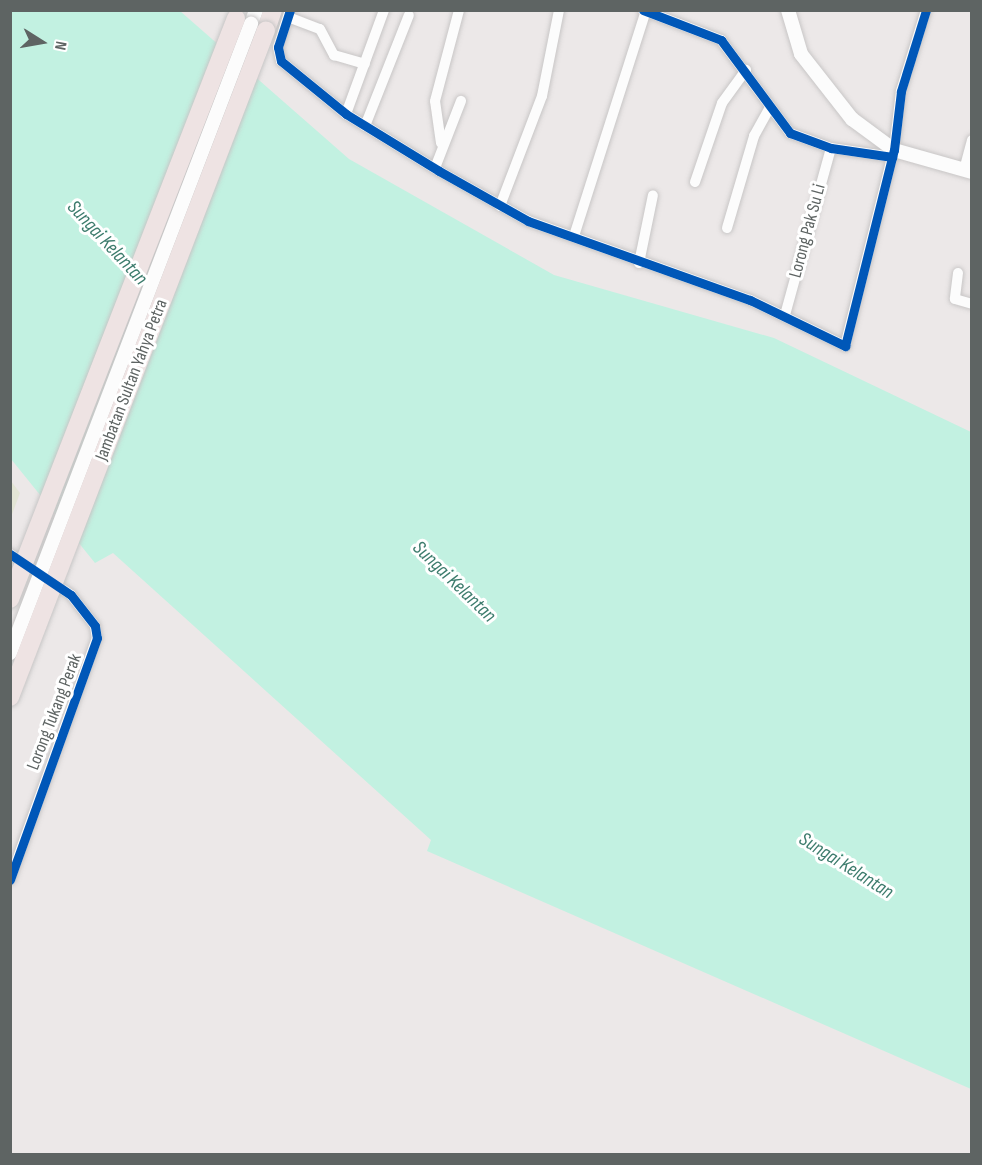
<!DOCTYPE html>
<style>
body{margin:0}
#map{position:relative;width:982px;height:1165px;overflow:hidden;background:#ece8e8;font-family:"Sofia Sans Condensed",sans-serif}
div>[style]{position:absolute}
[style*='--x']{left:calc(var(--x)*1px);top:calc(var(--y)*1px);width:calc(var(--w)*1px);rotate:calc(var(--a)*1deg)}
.green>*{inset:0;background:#e3e5d5}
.water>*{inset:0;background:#c2f1e1}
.roads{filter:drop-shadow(0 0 2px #c8c6c6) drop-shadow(0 0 2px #c8c6c6)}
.street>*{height:10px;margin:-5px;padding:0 5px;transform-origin:5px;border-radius:5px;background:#fcfcfc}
.secondary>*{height:14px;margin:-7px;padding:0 7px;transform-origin:7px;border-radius:7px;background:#fcfcfc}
.highway>*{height:18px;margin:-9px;padding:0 9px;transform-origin:9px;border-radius:9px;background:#eee3e3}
.bridges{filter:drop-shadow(0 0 2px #c7c6c6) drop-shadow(0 0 2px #c7c6c6)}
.secondary-bridge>*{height:14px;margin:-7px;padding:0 7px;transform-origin:7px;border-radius:7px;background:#fcfcfc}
.highway-bridge>*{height:18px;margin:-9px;padding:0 9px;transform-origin:9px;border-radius:9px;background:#eee3e3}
.cycleway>*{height:9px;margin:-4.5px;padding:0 4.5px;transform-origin:4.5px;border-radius:4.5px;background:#0057b8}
span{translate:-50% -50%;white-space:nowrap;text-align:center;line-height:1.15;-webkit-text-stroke:6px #fff;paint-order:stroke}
.street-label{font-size:18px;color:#5e6463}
.water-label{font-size:20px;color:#3d7c6d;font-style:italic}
.frame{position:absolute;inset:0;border:12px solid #5e6463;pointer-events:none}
.north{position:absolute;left:12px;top:12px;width:60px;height:60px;-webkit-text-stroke:4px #fff;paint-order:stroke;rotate:101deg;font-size:16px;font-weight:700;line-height:24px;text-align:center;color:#5e6463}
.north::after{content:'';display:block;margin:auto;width:21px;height:27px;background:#5e6463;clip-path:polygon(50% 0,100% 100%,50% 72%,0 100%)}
</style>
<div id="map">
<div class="green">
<div style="clip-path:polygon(11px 481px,20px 493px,11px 517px)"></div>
</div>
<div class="water">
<div style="clip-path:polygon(10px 11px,180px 11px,349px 159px,554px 275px,774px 338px,971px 432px,971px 1089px,427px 851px,431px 840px,113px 553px,95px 563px,11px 459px)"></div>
</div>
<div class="roads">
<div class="street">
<div style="--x:290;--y:10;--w:39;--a:108"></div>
<div style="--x:278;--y:47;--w:14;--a:78"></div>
<div style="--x:281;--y:61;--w:84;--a:39.2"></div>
<div style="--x:346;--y:114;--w:109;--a:31.5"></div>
<div style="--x:439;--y:171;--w:102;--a:29.3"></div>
<div style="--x:528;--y:221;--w:236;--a:19.6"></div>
<div style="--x:750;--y:300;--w:106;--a:25.8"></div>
<div style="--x:845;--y:346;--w:202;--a:-76"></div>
<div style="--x:894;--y:150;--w:59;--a:-83.2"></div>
<div style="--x:901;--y:91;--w:85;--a:-72.8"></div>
<div style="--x:643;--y:10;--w:84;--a:21"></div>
<div style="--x:721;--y:40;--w:116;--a:53.4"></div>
<div style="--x:790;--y:133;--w:44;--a:20.1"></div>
<div style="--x:831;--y:148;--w:62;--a:8.4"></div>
<div style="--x:288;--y:17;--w:34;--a:21"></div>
<div style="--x:320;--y:29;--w:30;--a:62"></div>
<div style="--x:334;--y:55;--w:32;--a:16"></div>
<div style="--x:346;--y:114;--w:111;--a:-69.9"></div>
<div style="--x:365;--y:126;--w:119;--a:-68.4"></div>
<div style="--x:441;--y:143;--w:42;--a:-98.1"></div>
<div style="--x:435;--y:101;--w:94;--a:-75.2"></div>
<div style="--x:435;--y:168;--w:72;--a:-68.8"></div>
<div style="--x:964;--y:170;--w:31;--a:-75"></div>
<div style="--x:695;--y:182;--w:83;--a:-71.1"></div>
<div style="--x:722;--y:103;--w:41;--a:-54"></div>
<div style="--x:500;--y:206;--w:118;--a:-69.1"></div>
<div style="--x:542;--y:96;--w:88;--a:-78.8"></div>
<div style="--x:727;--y:228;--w:96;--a:-73.6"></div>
<div style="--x:754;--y:136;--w:33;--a:-61"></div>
<div style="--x:574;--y:236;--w:237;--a:-72.3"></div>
<div style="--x:639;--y:263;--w:69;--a:-78.4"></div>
<div style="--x:958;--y:273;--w:26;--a:97"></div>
<div style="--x:955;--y:299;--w:18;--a:16"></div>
<div style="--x:785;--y:315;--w:173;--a:-74.6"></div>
<div style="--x:10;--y:554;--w:73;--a:33.9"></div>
<div style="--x:71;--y:595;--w:39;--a:52"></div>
<div style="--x:95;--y:626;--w:12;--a:81"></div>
<div style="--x:97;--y:638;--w:257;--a:109.8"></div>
</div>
<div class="secondary">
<div style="--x:788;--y:10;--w:46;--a:73.5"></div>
<div style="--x:801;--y:54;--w:83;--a:51.9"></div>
<div style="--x:852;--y:119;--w:52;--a:36.4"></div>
<div style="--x:894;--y:150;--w:81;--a:15.8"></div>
<div style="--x:251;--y:24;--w:15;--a:-70"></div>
</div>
<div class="highway">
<div style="--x:266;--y:30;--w:21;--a:-71"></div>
</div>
</div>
<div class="bridges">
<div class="secondary-bridge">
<div style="--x:10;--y:653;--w:674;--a:-69.04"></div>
</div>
<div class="highway-bridge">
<div style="--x:10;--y:599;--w:623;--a:-68.74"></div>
<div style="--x:10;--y:697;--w:714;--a:-69"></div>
</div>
</div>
<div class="cycleway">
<div style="--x:290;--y:10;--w:39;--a:108"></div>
<div style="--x:278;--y:47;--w:14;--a:78"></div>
<div style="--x:281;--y:61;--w:84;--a:39.2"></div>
<div style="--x:346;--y:114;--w:109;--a:31.5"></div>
<div style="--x:439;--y:171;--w:102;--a:29.3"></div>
<div style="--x:528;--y:221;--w:236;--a:19.6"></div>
<div style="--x:750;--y:300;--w:106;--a:25.8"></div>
<div style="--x:845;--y:346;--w:202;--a:-76"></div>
<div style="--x:894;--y:150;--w:59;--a:-83.2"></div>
<div style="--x:901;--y:91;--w:85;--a:-72.8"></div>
<div style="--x:643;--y:10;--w:84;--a:21"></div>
<div style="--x:721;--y:40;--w:116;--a:53.4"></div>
<div style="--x:790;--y:133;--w:44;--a:20.1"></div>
<div style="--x:831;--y:148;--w:62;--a:8.4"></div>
<div style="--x:10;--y:554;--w:73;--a:33.9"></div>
<div style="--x:71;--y:595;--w:39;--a:52"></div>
<div style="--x:95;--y:626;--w:12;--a:81"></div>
<div style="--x:97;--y:638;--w:257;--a:109.8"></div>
</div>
<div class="street-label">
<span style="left:808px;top:231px;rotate:-75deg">Lorong Pak Su Li</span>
<span style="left:132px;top:380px;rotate:-69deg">Jambatan Sultan Yahya Petra</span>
<span style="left:55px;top:712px;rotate:-69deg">Lorong Tukang Perak</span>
</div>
<div class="water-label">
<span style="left:107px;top:243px;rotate:47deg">Sungai Kelantan</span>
<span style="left:454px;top:582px;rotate:44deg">Sungai Kelantan</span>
<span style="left:846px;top:866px;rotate:32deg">Sungai Kelantan</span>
</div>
<div class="frame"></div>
<div class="north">N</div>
</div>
